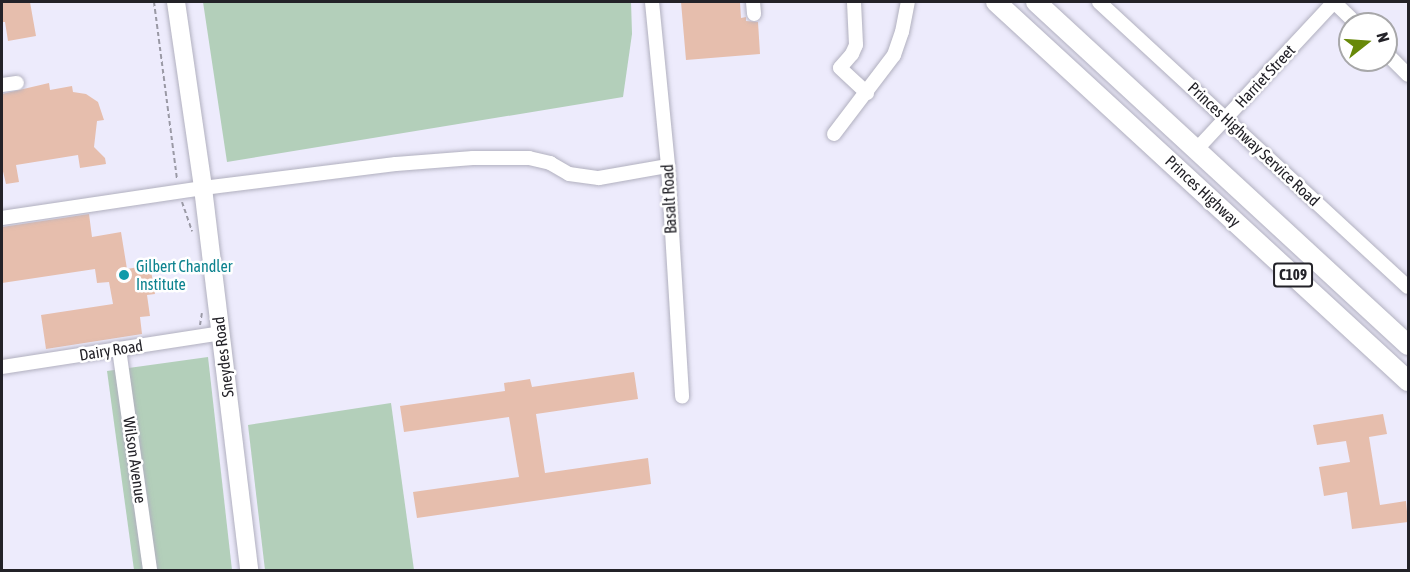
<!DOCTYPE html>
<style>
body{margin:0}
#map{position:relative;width:1410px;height:572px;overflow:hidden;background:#edebfc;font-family:"Asap Condensed",sans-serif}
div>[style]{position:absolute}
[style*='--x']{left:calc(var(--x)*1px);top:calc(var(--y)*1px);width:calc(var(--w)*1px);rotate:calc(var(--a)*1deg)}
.green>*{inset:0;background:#b3cfba}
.building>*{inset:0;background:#e6bead}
.path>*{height:2px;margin-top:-1px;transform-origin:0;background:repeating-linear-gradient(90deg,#9a99a5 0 4.5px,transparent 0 7.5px)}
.roads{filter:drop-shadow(0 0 2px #b1b0bf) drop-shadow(0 0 2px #b1b0bf)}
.minor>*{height:14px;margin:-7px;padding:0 7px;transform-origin:7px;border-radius:7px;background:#fff}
.major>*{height:18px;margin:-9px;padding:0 9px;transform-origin:9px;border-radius:9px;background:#fff}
.highway>*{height:20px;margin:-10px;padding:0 10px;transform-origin:10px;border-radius:10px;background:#fff}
.dots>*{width:16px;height:16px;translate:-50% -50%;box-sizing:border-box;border:3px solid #fff;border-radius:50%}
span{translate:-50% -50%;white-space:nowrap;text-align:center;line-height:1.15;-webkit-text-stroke:5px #fff;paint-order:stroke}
.shield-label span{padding:2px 4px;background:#fff;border:2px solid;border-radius:4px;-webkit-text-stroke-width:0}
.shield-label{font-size:15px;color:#232228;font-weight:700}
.street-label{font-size:16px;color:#232228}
.culture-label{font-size:16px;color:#0d838f}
.left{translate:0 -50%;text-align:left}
.frame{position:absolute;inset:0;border:3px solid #232228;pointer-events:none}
.north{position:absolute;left:1338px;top:12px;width:60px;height:60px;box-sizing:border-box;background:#fff;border:2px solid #a7a7a9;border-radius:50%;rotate:73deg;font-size:16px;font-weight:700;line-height:24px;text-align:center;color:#232228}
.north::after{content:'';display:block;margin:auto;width:21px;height:27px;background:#688909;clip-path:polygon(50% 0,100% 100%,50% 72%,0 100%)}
</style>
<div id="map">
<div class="green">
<div style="clip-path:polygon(203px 2px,631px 2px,632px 34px,623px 97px,227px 162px)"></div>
<div style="clip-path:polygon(208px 357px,232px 570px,134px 570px,107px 371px)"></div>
<div style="clip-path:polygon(391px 403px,414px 570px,265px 570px,248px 425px)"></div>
</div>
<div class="building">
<div style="clip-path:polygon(2px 2px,30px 2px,36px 36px,8px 41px,5px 22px,2px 22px)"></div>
<div style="clip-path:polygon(681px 2px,740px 2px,741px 18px,746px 17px,746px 21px,758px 22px,760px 54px,686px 60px)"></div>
<div style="clip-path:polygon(49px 83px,50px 90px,72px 86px,73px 92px,86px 94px,98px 102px,104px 120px,97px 121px,94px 147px,105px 158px,106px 164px,80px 168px,78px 155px,16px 165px,19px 182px,6px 184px,2px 167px,2px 94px)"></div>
<div style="clip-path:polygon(89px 214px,92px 237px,121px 232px,127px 269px,150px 265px,155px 294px,147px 295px,150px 316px,140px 317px,142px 334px,46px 349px,41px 315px,113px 304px,109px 282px,97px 283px,95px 269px,2px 283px,2px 227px)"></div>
<div style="clip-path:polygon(634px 372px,638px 399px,536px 414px,545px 473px,648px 458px,651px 484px,417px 518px,413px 492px,519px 477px,509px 417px,404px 432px,400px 406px,505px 391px,504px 383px,530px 379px,532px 387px)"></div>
<div style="clip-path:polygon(1383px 414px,1387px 434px,1369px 437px,1380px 505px,1406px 501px,1408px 522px,1352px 529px,1347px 492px,1324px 496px,1319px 467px,1350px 462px,1346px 441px,1317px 445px,1313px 425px)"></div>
</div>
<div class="path">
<div style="--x:154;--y:2;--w:178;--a:82.6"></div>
<div style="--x:182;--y:202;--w:31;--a:71"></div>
<div style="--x:200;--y:325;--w:12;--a:-81"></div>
</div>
<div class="roads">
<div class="minor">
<div style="--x:652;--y:2;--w:165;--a:84.4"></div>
<div style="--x:668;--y:166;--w:231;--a:86.5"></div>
<div style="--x:753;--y:2;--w:12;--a:85"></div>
<div style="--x:854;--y:2;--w:43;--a:87.3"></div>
<div style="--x:856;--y:45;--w:10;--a:114"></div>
<div style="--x:852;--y:54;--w:18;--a:131"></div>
<div style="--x:840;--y:68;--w:37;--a:43"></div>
<div style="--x:1099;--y:2;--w:420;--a:42.7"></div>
<div style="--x:1386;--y:53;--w:31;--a:45"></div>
<div style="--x:2;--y:85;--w:15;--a:-8"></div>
<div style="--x:834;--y:134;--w:99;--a:-52.8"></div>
<div style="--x:894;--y:55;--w:24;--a:-71"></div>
<div style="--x:902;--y:32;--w:31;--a:-79"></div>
<div style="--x:1196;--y:150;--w:202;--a:-47"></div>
<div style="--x:1334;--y:2;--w:32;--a:44"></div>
<div style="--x:2;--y:218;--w:203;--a:-8.5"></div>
<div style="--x:203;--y:188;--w:194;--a:-7.1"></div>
<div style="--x:396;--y:164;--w:77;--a:-4.5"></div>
<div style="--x:473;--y:158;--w:56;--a:0"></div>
<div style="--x:529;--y:158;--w:22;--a:13"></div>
<div style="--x:550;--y:163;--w:22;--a:30"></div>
<div style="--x:569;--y:174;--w:30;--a:8"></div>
<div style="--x:599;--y:178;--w:70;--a:-9.9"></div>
<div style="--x:119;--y:349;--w:223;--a:82"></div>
<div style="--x:2;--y:367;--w:222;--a:-8.8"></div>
</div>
<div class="major">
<div style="--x:176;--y:2;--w:188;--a:81.7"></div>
<div style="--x:203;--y:188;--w:385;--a:83.1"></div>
</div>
<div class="highway">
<div style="--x:996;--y:2;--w:560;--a:42.61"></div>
<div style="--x:1036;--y:2;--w:506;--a:42.68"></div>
</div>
</div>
<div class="dots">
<div style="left:124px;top:275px;background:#0f9aa8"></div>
</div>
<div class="shield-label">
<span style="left:1293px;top:275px">C109</span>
</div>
<div class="street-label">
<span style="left:1265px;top:76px;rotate:-47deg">Harriet Street</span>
<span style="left:1254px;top:144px;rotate:43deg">Princes Highway Service Road</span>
<span style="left:1203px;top:191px;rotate:43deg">Princes Highway</span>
<span style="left:669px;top:199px;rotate:-93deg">Basalt Road</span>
<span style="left:111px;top:350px;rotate:-9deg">Dairy Road</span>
<span style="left:223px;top:357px;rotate:-97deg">Sneydes Road</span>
<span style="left:135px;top:460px;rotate:82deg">Wilson Avenue</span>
</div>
<div class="culture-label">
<span class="left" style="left:136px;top:275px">Gilbert Chandler<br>Institute</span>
</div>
<div class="frame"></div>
<div class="north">N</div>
</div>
